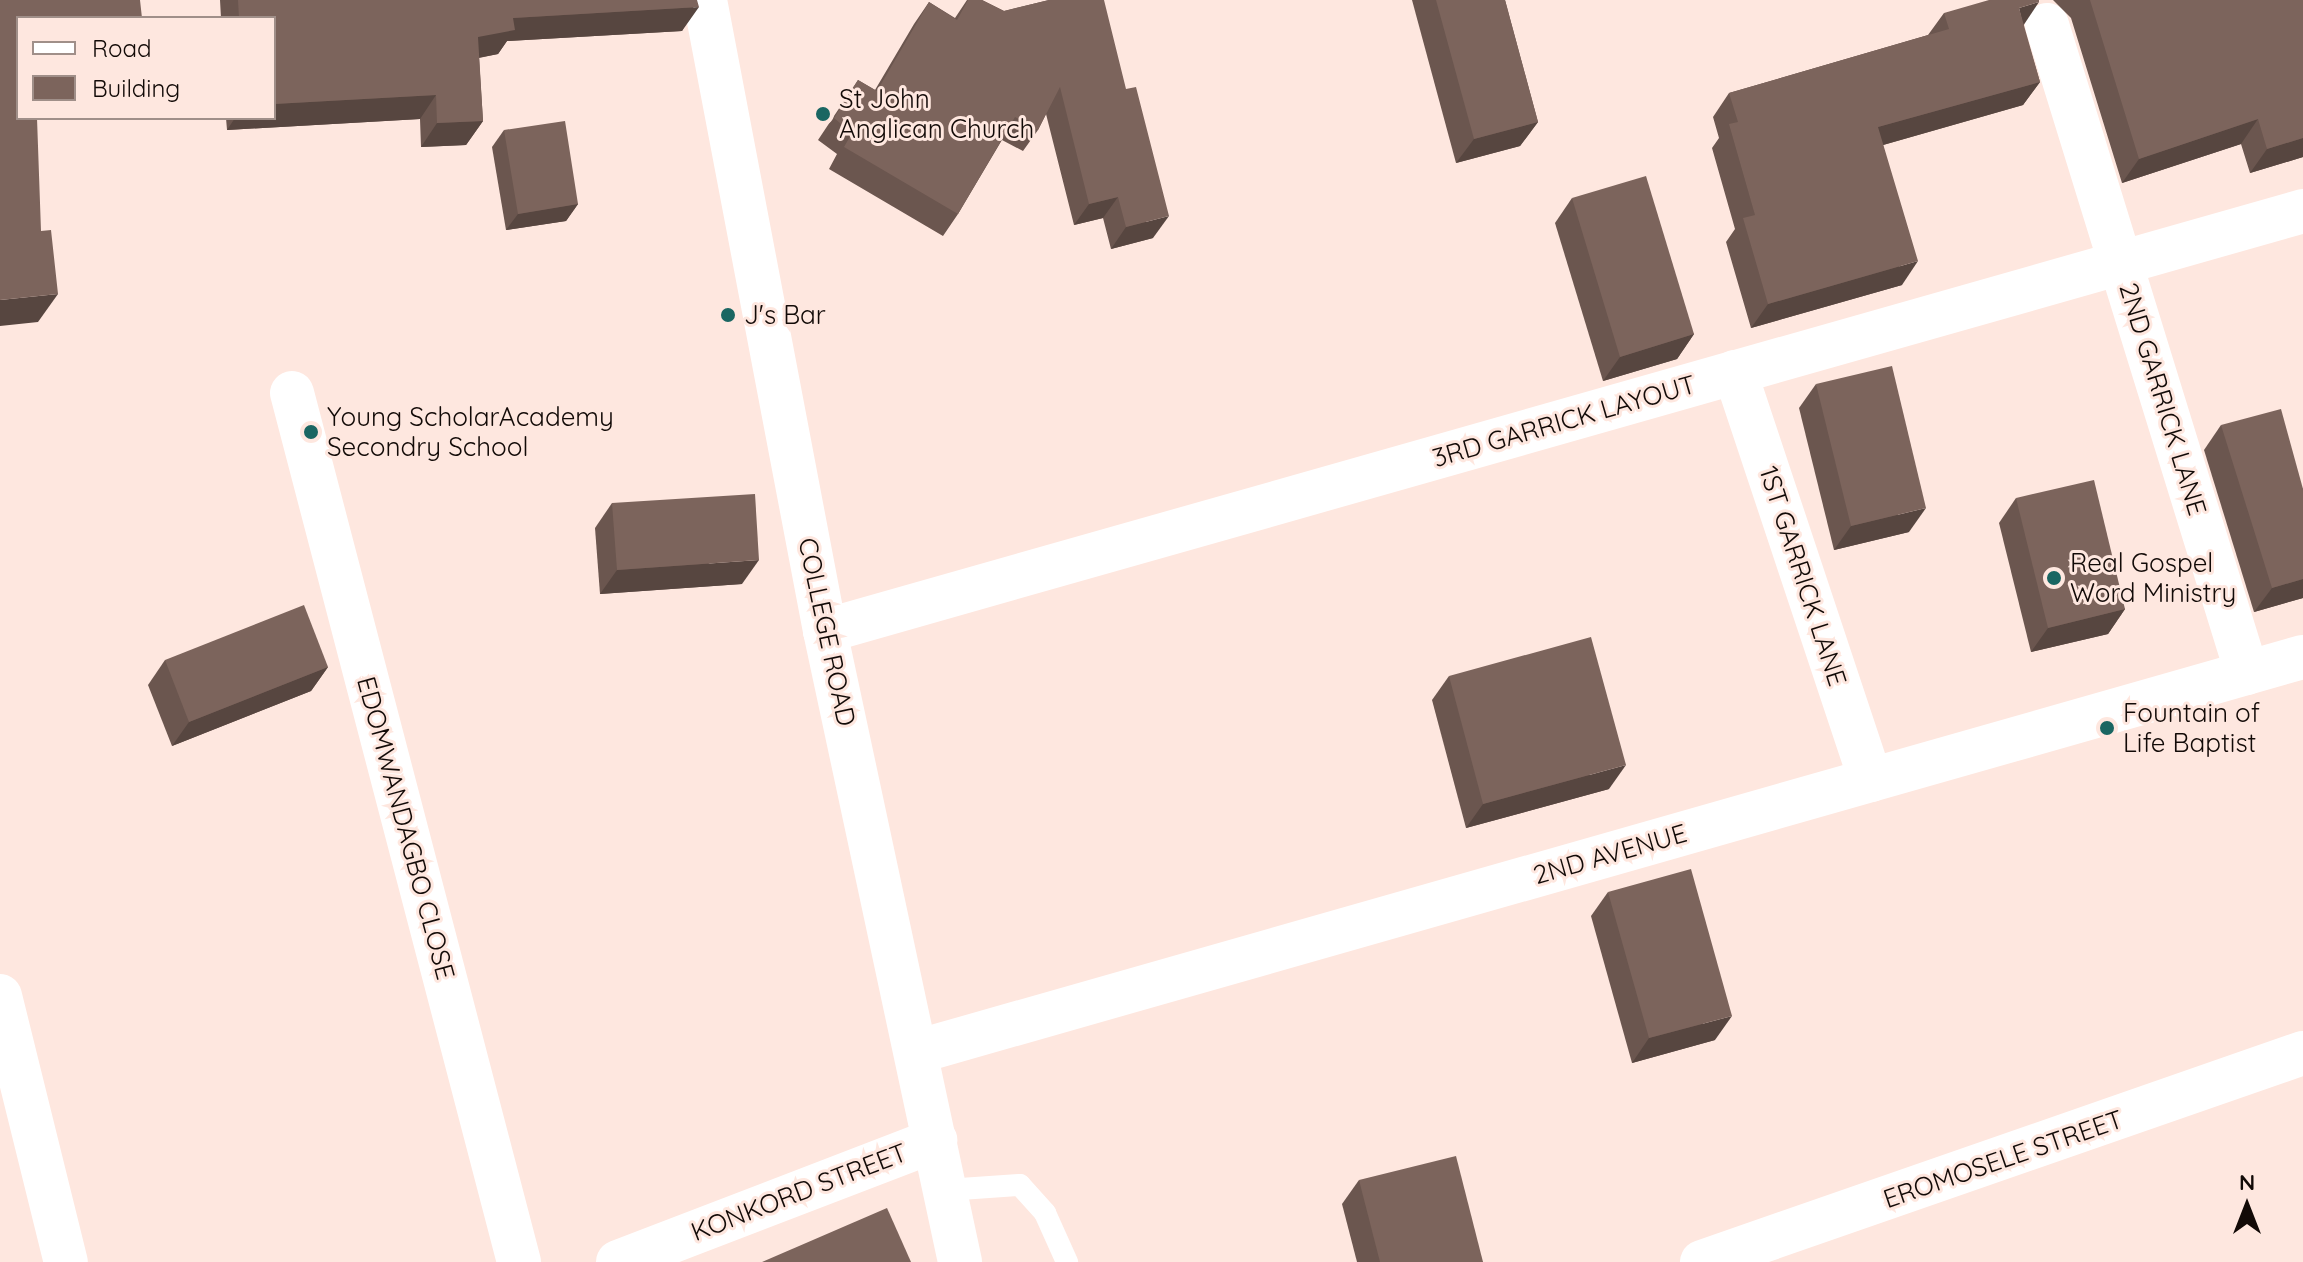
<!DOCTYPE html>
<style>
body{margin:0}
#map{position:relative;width:2303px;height:1262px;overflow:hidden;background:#fee7df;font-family:Quicksand,sans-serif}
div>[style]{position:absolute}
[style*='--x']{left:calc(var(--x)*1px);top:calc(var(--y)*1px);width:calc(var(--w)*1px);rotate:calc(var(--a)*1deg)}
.lane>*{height:22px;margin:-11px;padding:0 11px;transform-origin:11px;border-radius:11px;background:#fff}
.street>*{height:44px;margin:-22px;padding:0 22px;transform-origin:22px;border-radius:22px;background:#fff}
.wall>*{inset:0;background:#6b564f}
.shaded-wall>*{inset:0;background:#574640}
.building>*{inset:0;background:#7c645c}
.dots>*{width:22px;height:22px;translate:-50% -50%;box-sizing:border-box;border:4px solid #fee7df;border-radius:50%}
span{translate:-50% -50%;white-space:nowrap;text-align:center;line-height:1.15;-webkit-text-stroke:6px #fee7df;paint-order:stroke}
.poi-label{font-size:26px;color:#120a07}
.left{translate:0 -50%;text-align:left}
.street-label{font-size:26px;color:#120a07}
.legend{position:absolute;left:16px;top:16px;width:260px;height:104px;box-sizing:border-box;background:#fee7df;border:2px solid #a08f89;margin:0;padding:10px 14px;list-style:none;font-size:24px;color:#120a07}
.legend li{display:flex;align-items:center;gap:16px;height:40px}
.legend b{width:40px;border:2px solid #a08f89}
.north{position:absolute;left:2207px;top:1166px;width:80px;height:80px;-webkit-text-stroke:6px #fee7df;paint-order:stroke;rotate:0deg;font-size:22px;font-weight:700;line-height:32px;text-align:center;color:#120a07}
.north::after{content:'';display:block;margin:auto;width:28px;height:36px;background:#120a07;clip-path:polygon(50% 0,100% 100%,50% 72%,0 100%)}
</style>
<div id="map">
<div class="lane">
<div style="--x:946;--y:1190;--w:74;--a:-3.9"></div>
<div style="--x:1020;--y:1185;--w:38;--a:48"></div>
<div style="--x:1045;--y:1213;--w:54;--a:65.8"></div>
</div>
<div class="street">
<div style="--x:705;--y:0;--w:642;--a:79.23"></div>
<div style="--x:825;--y:631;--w:645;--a:77.92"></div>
<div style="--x:2047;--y:25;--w:678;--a:72.85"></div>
<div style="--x:1735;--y:372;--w:430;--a:71.6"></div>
<div style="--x:292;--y:393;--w:898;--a:75.36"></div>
<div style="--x:825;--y:631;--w:1537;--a:-15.86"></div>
<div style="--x:0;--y:996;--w:274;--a:76.1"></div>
<div style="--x:916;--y:1052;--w:1442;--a:-15.9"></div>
<div style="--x:618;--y:1262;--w:340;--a:-21"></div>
<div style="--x:1702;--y:1262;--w:636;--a:-19.18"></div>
</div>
<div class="wall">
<div style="clip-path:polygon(220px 0,697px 0,682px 31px,507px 41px,498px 54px,479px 58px,483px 121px,466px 145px,421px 147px,420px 119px,227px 130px,226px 118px,274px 118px,274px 18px,221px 18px)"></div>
<div style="clip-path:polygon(967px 0,982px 0,1004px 11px,1049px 0,1153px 238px,1111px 249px,1103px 218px,1074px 225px,1046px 114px,1038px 130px,1023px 151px,1002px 140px,958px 214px,943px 236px,829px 169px,837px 154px,818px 140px,858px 80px,875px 90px,914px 24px,929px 2px,955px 18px)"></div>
<div style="clip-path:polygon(1412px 0,1505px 0,1538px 122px,1520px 146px,1456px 163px)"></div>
<div style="clip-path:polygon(2053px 0,2303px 0,2303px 157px,2250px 173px,2241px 144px,2122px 183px,2071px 18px)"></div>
<div style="clip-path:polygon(1944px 13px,2023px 25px,2040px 82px,2023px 105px,1883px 145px,1902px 285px,1751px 328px,1726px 242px,1735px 229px,1712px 148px,1719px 138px,1713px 117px,1729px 93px,1928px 35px)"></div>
<div style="clip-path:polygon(504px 130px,578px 204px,566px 221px,506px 230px,492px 147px)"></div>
<div style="clip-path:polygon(1572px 198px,1694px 334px,1677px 359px,1603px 381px,1555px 223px)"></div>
<div style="clip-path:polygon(1816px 384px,1909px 532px,1834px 550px,1799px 408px)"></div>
<div style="clip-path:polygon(2221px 425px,2303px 489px,2303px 598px,2254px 612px,2204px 450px)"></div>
<div style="clip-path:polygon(2016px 498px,2125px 609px,2108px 634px,2031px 652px,1999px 523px)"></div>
<div style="clip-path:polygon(612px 503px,742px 584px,600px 594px,595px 528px)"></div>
<div style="clip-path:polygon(165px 660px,328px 667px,311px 691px,172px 746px,148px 685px)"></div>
<div style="clip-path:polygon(1449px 676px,1609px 789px,1466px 828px,1432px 700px)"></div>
<div style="clip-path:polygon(1608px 892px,1715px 1040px,1632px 1063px,1591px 916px)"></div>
<div style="clip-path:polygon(1359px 1180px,1483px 1262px,1357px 1262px,1342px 1204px)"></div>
</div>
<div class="shaded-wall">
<div style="clip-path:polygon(2039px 2px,2023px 26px,2019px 8px)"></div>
<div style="clip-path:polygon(699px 7px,682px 31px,507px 41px,498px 54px,461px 61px,478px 37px,513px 18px)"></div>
<div style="clip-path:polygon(2040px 82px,2023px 105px,1862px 151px,1878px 127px)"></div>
<div style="clip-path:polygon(436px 95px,420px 119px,227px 130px,235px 118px,274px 118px,274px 104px)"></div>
<div style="clip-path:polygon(2258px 119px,2241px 144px,2122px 183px,2139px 159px)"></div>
<div style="clip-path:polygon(483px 121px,466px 145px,421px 147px,437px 123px)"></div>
<div style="clip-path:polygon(1538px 122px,1520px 146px,1456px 163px,1474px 139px)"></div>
<div style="clip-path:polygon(2303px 138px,2303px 157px,2250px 173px,2267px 149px)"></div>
<div style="clip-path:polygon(1118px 197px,1103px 218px,1074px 225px,1089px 204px)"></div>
<div style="clip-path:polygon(578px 204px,566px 221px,506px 230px,518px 214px)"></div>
<div style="clip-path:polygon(1169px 216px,1153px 238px,1111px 249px,1126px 227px)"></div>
<div style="clip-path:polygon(1918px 261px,1902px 285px,1751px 328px,1768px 304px)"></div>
<div style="clip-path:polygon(58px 294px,38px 322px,0 326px,0 300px)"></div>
<div style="clip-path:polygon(1694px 334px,1677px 359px,1603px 381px,1620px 357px)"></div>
<div style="clip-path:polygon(1926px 508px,1909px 532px,1834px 550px,1851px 526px)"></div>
<div style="clip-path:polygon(759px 560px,742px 584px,600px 594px,617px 570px)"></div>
<div style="clip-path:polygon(2303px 579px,2303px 598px,2254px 612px,2272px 588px)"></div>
<div style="clip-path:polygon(2125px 609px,2108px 634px,2031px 652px,2048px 628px)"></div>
<div style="clip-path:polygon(328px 667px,311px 691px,172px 746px,189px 722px)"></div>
<div style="clip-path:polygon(1626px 765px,1609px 789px,1466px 828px,1483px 804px)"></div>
<div style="clip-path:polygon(1732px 1016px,1715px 1040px,1632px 1063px,1649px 1038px)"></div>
</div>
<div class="building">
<div style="clip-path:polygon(0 0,140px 0,142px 18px,18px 18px,18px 118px,37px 118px,41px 231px,51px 230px,58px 294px,0 300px)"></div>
<div style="clip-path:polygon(238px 0,697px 0,699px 7px,513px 18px,515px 30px,478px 37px,483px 121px,437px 123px,436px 95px,274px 104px,274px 18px,239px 18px)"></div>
<div style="clip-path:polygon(968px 0,982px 0,1004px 11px,1049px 0,1104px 0,1126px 89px,1136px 87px,1169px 216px,1126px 227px,1118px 197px,1089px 204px,1060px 87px,1038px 130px,1015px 117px,958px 214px,844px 147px,852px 133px,834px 118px,858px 80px,877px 91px,929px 2px,957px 20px)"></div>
<div style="clip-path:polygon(1436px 0,1505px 0,1538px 122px,1474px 139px)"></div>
<div style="clip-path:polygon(1989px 0,2039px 0,2039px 2px,2019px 8px,2040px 82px,1878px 127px,1918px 261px,1768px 304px,1743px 218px,1755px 215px,1729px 124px,1738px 122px,1729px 93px,1949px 29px,1944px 13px)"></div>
<div style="clip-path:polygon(2090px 0,2303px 0,2303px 138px,2267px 149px,2258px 119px,2139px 159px)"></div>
<div style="clip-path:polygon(565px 121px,578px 204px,518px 214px,504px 130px)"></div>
<div style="clip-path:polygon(1646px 176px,1694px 334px,1620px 357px,1572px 198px)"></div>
<div style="clip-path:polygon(1892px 366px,1926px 508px,1851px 526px,1816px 384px)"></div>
<div style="clip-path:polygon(2281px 409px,2303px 489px,2303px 579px,2272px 588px,2221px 425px)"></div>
<div style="clip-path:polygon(2094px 480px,2125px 609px,2048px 628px,2016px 498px)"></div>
<div style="clip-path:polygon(755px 494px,759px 560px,617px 570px,612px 503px)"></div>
<div style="clip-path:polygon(304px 605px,328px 667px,189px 722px,165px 660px)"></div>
<div style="clip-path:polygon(1591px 637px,1626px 765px,1483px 804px,1449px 676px)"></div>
<div style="clip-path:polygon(1691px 869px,1732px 1016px,1649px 1038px,1608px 892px)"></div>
<div style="clip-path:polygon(1456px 1156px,1483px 1262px,1380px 1262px,1359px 1180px)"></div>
<div style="clip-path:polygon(887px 1208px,911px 1262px,762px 1262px)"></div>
</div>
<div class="dots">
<div style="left:823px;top:114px;background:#1a6662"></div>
<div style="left:728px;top:315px;background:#1a6662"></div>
<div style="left:311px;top:432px;background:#1a6662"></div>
<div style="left:2054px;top:578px;background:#1a6662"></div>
<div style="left:2107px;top:728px;background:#1a6662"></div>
</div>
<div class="poi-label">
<span class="left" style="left:839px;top:114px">St John<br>Anglican Church</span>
<span class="left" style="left:744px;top:315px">J's Bar</span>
<span class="left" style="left:327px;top:432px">Young ScholarAcademy<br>Secondry School</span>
<span class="left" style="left:2070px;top:578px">Real Gospel<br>Word Ministry</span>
<span class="left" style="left:2123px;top:728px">Fountain of<br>Life Baptist</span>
</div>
<div class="street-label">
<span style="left:2163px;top:399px;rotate:73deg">2ND GARRICK LANE</span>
<span style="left:1564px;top:421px;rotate:-16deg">3RD GARRICK LAYOUT</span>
<span style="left:1803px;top:576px;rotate:72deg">1ST GARRICK LANE</span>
<span style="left:827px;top:632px;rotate:78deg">COLLEGE ROAD</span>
<span style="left:406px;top:828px;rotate:75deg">EDOMWANDAGBO CLOSE</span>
<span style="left:1610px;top:854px;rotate:-16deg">2ND AVENUE</span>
<span style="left:2003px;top:1159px;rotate:-19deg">EROMOSELE STREET</span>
<span style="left:799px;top:1192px;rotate:-21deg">KONKORD STREET</span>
</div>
<ul class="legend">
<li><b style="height:10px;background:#fff"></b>Road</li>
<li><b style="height:22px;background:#7c645c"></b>Building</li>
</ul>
<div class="north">N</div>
</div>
